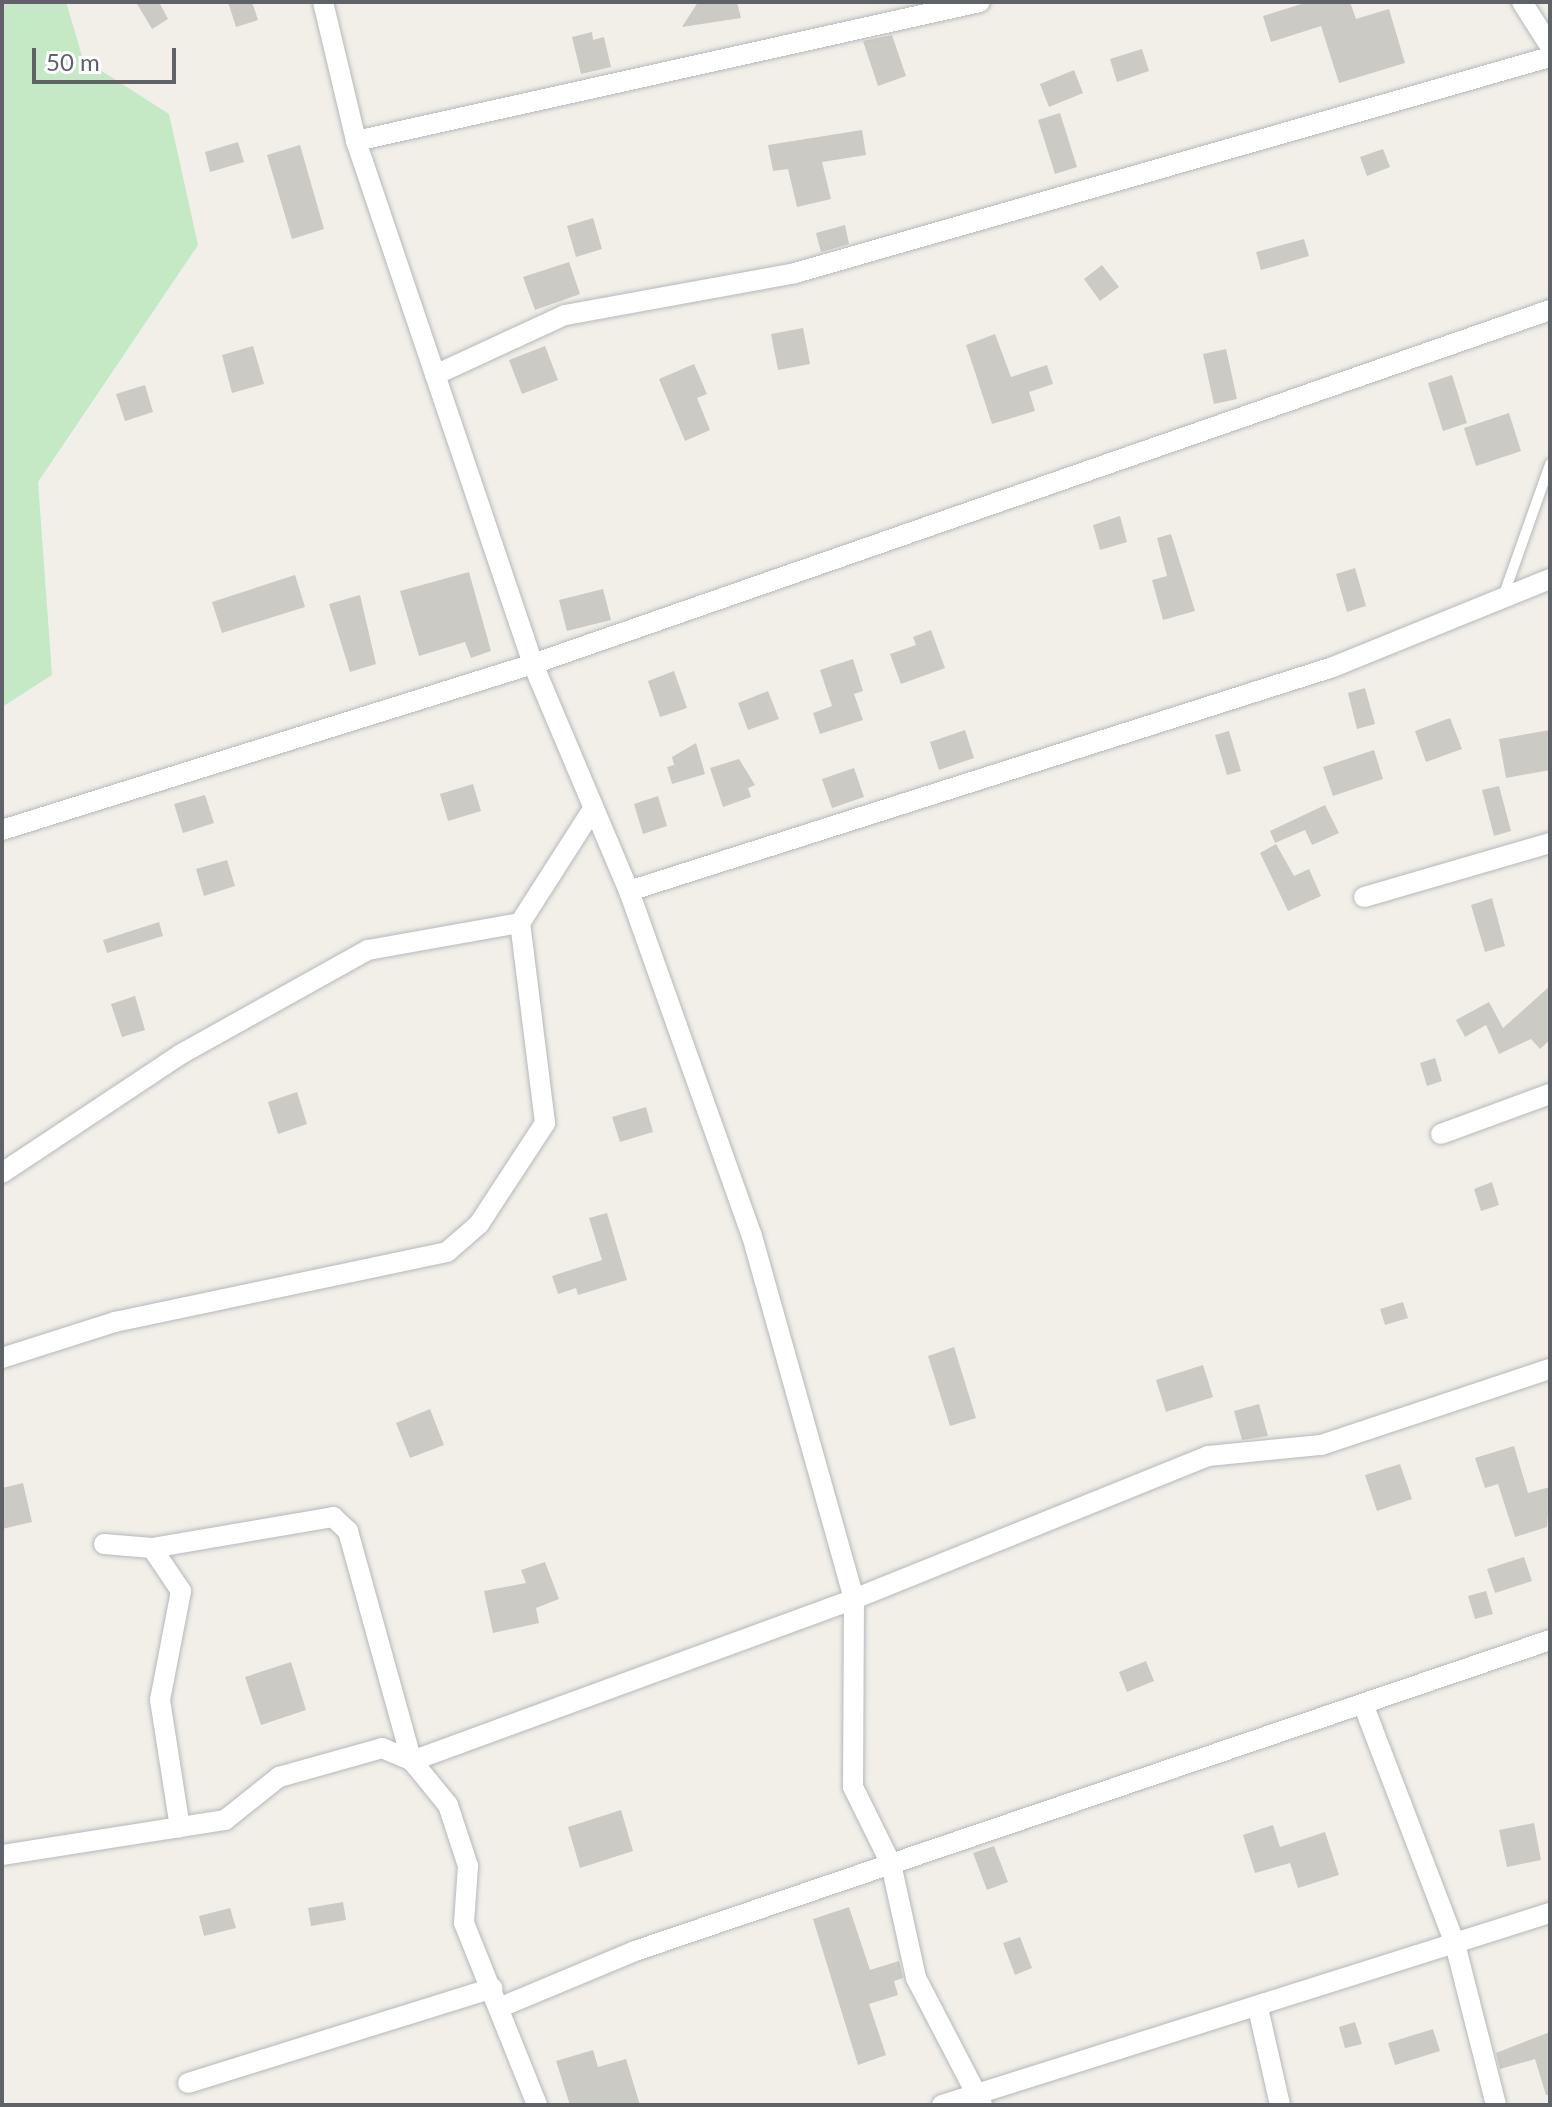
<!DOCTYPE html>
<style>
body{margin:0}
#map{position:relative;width:1552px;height:2107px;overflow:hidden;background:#f1efe8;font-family:Lato,sans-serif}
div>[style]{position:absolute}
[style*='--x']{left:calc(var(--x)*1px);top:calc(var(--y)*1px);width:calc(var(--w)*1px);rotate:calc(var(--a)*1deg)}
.green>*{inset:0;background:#c5e8c5}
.building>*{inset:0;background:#cccac5}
.roads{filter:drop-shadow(0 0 2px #b5b8bc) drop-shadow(0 0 2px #b5b8bc)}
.lane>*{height:10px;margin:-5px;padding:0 5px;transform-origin:5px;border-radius:5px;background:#fff}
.street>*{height:20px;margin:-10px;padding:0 10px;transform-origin:10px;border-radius:10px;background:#fff}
span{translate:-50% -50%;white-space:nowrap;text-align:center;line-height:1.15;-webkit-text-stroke:8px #fff;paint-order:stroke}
.frame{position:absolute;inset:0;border:4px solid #5f6368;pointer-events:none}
.scale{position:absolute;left:32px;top:48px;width:144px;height:36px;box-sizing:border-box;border:4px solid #5f6368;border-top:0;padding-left:10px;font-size:24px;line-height:28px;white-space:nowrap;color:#5f6368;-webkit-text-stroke:6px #fff;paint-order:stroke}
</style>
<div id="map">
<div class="green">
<div style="clip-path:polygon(2px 2px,66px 2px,83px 59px,169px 114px,198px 245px,38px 482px,52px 675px,2px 707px)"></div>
</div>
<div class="building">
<div style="clip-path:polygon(136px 2px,159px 2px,168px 19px,152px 29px)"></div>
<div style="clip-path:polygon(228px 2px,252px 2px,258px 20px,236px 27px)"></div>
<div style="clip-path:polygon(698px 2px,737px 2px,741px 18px,682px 27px)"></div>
<div style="clip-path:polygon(1308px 2px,1350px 2px,1356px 19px,1389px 9px,1405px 63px,1339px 83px,1321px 26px,1271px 42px,1263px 16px)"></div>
<div style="clip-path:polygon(592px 32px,593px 40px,604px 37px,611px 67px,581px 74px,572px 37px)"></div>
<div style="clip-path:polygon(892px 35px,906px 76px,878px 86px,863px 41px)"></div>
<div style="clip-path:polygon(1142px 49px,1149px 71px,1117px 82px,1110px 59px)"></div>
<div style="clip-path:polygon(1074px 70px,1083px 93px,1049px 107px,1040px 84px)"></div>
<div style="clip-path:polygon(1060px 113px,1077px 167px,1055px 174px,1038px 120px)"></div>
<div style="clip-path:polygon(862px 130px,866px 155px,822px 162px,831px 199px,797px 207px,788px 169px,773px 171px,768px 145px)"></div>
<div style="clip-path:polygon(238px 142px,244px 162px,210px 172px,205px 152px)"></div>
<div style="clip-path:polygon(300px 145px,324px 229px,292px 239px,267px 155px)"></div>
<div style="clip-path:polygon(1383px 149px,1390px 167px,1367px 176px,1360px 157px)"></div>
<div style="clip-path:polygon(593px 218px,602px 249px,576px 257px,567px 226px)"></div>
<div style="clip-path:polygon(845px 225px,849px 244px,821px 252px,816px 233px)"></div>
<div style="clip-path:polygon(1304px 239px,1309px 256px,1261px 270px,1256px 252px)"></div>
<div style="clip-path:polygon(569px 262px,580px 294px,535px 310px,523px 277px)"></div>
<div style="clip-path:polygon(1102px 265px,1119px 287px,1100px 301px,1084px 279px)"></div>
<div style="clip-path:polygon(803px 328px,810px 364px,778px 370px,771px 334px)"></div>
<div style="clip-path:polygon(995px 334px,1011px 377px,1047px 365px,1053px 384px,1029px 392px,1035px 411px,992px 424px,966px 345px)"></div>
<div style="clip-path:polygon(253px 346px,264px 384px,232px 393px,222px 355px)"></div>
<div style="clip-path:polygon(545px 346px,558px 380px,522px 394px,509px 360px)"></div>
<div style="clip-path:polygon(1226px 349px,1237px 399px,1214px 404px,1203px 354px)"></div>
<div style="clip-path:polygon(694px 364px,707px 394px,697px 398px,710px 430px,685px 441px,659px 379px)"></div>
<div style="clip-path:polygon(1452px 375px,1467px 423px,1443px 431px,1428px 383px)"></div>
<div style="clip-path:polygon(145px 385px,153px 412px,125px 421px,116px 394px)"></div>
<div style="clip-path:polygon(1509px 413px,1521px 451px,1476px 466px,1464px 428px)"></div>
<div style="clip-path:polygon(1120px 516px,1127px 542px,1100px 550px,1093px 525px)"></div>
<div style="clip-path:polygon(1171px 534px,1195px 611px,1163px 620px,1152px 580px,1167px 576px,1157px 538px)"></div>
<div style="clip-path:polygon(1355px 568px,1366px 606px,1347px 612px,1336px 574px)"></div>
<div style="clip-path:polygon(469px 572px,491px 651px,471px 658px,465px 642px,419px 656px,400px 591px)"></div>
<div style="clip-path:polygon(295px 575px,305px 607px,222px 633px,212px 602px)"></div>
<div style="clip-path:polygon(603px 589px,611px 620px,567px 631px,559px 600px)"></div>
<div style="clip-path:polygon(360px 595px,376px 664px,350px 672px,329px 604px)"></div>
<div style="clip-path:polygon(931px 630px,945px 668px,901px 684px,890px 654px,916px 645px,913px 637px)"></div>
<div style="clip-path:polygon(853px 659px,863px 691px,854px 694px,863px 720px,820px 734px,813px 713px,832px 706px,820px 670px)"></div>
<div style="clip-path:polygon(674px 671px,687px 708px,660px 717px,648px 681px)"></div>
<div style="clip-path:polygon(1365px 688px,1375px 724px,1357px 729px,1348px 693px)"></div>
<div style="clip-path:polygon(768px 691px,779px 719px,748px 730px,738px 703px)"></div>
<div style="clip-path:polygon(1450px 718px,1462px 749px,1426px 762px,1415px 731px)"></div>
<div style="clip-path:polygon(965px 730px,974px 758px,939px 770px,930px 742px)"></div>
<div style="clip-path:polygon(1550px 730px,1550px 770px,1506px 778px,1499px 739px)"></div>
<div style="clip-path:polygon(1229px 731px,1241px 771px,1227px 775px,1215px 735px)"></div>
<div style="clip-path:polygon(696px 743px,705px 774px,672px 784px,667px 767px,674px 765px,672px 757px)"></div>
<div style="clip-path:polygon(1374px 750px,1383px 779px,1333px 796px,1323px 767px)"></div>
<div style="clip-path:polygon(739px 759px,755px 785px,748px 788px,751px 797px,723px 807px,710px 768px)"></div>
<div style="clip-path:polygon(854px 768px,864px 797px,832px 808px,822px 779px)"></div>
<div style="clip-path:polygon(473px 784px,481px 811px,448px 821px,440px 794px)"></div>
<div style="clip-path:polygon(1499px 786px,1511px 831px,1494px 836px,1482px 790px)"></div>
<div style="clip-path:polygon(205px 795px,214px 823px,183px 833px,174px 804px)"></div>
<div style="clip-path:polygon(658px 796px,667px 826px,643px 834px,634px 804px)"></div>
<div style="clip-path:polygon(1325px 805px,1339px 833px,1312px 845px,1305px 830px,1275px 843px,1270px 831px)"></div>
<div style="clip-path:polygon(1276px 844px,1294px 876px,1309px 869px,1321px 896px,1288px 911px,1260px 853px)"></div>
<div style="clip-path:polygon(227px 860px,235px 886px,204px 896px,196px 869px)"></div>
<div style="clip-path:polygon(1492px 898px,1505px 946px,1485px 952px,1471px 905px)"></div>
<div style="clip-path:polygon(159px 922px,163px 936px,107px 953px,103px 940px)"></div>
<div style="clip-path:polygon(1550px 986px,1550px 1040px,1540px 1049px,1531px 1039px,1499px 1054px,1486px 1025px,1465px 1037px,1456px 1020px,1489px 1002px,1503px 1028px)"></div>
<div style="clip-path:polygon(135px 996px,145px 1030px,122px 1037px,111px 1004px)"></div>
<div style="clip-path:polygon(1435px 1058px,1442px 1081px,1427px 1086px,1420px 1063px)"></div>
<div style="clip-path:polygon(297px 1092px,307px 1124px,278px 1134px,268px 1102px)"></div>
<div style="clip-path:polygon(646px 1107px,653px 1132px,620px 1142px,612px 1117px)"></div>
<div style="clip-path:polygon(1492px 1182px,1499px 1205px,1481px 1211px,1474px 1189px)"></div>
<div style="clip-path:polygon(607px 1213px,627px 1280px,578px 1295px,576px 1288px,558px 1294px,552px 1276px,602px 1260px,589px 1218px)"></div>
<div style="clip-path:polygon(1403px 1302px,1408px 1318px,1385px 1325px,1380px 1309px)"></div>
<div style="clip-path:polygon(954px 1347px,976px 1418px,950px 1426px,928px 1356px)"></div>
<div style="clip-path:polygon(1203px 1365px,1213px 1397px,1166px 1412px,1156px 1380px)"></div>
<div style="clip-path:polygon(1259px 1404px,1268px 1436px,1242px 1440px,1234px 1411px)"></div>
<div style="clip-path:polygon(430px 1409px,444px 1445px,410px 1458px,396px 1423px)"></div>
<div style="clip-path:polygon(1514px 1446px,1528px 1493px,1550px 1487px,1547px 1527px,1515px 1537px,1498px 1484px,1485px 1488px,1475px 1458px)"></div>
<div style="clip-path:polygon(1400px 1464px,1412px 1499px,1377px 1511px,1365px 1475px)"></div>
<div style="clip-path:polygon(23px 1483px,32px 1522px,2px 1529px,2px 1488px)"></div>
<div style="clip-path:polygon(1524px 1557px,1532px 1581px,1495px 1593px,1487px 1569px)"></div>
<div style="clip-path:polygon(545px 1562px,559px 1599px,536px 1608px,539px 1623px,493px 1633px,484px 1591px,526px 1583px,521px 1570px)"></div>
<div style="clip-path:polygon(1486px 1591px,1493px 1614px,1475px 1619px,1468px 1596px)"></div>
<div style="clip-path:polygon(1146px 1661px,1154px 1681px,1127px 1692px,1119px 1672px)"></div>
<div style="clip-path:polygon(291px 1662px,306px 1710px,261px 1725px,245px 1677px)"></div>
<div style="clip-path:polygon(621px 1810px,633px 1851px,580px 1868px,568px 1827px)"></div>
<div style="clip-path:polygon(1534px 1823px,1541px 1860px,1507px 1867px,1499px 1830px)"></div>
<div style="clip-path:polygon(1273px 1825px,1280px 1847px,1325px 1832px,1339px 1875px,1298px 1888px,1290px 1863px,1255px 1873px,1243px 1835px)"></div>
<div style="clip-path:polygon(994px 1846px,1008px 1882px,987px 1890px,973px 1853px)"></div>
<div style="clip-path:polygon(343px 1902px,346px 1920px,311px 1926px,308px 1908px)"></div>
<div style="clip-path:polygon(849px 1907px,870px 1970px,899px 1961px,903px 1978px,894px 1981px,898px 1995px,869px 2004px,886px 2055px,858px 2065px,813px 1919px)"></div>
<div style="clip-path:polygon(230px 1908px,236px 1928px,204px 1936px,199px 1916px)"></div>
<div style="clip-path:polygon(1020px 1937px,1032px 1968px,1015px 1975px,1003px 1943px)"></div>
<div style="clip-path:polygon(1355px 2022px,1362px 2044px,1345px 2048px,1339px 2027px)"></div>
<div style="clip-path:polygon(1433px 2029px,1440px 2051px,1395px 2065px,1388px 2043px)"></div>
<div style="clip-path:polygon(1550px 2032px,1550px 2095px,1546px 2095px,1535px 2059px,1500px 2069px,1496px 2053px)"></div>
<div style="clip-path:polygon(593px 2050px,598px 2067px,626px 2059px,640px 2105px,570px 2105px,556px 2061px)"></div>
</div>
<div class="roads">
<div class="lane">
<div style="--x:1503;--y:597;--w:141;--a:-70.5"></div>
</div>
<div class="street">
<div style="--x:323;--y:2;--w:143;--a:76.6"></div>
<div style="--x:356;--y:141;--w:552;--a:71.3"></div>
<div style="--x:533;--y:664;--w:246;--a:67.1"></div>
<div style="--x:629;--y:891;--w:366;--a:70.4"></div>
<div style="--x:752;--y:1236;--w:377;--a:74.3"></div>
<div style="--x:854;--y:1599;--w:188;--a:90.3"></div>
<div style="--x:853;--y:1787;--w:86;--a:63.7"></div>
<div style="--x:891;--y:1864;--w:117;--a:77.6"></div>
<div style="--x:916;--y:1978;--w:143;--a:62.5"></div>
<div style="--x:1522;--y:2;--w:52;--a:57.5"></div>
<div style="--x:356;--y:141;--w:639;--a:-12.56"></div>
<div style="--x:435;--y:375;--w:143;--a:-24.8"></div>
<div style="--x:565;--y:315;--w:234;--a:-10.3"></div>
<div style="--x:795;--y:273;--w:785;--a:-15.97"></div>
<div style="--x:2;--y:830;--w:556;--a:-17.36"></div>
<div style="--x:533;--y:664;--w:1077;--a:-19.19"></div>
<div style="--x:629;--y:891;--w:739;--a:-17.65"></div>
<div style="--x:1333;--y:667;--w:234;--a:-22.1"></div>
<div style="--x:1364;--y:897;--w:194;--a:-16.2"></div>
<div style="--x:1441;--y:1134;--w:116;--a:-20.2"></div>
<div style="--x:2;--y:1173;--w:215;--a:-33.6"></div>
<div style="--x:181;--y:1054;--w:214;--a:-29.1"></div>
<div style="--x:368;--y:950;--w:154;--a:-10.1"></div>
<div style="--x:2;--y:1358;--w:119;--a:-17.7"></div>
<div style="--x:115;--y:1322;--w:339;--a:-11.9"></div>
<div style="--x:447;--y:1252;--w:43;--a:-41.2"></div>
<div style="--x:479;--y:1224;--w:121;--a:-56.8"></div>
<div style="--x:545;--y:1123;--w:202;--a:-97.1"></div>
<div style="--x:520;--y:923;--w:132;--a:-57.4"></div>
<div style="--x:104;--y:1544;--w:48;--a:4.8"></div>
<div style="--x:152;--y:1548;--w:52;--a:56"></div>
<div style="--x:181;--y:1591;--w:111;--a:100.9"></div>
<div style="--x:160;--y:1700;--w:129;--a:81.1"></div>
<div style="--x:152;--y:1548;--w:184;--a:-9.7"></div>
<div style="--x:333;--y:1517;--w:21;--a:43"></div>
<div style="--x:348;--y:1531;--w:239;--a:74.5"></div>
<div style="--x:412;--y:1761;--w:471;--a:-20.1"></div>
<div style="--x:854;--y:1599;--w:382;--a:-22"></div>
<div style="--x:1208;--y:1456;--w:114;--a:-5.6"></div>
<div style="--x:1321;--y:1445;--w:241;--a:-18.4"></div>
<div style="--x:1363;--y:1704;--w:257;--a:69"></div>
<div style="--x:1455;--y:1944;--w:166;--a:75.7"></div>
<div style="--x:2;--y:1855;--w:226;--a:-8.9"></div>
<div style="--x:225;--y:1820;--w:69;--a:-38.5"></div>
<div style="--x:279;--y:1777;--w:107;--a:-15.7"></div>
<div style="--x:382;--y:1748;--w:33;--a:23"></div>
<div style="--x:412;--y:1761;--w:57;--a:50.7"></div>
<div style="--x:448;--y:1805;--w:64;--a:71.8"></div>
<div style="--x:468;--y:1866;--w:57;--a:94"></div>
<div style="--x:464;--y:1923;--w:196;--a:68.1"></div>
<div style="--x:501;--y:2007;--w:145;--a:-22.7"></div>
<div style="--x:635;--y:1951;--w:966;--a:-18.77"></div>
<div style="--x:1258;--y:2008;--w:99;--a:77.2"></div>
<div style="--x:188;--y:2083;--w:319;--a:-17.3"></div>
<div style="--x:942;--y:2105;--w:638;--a:-17.53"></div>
</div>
</div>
<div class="frame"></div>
<div class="scale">50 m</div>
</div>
